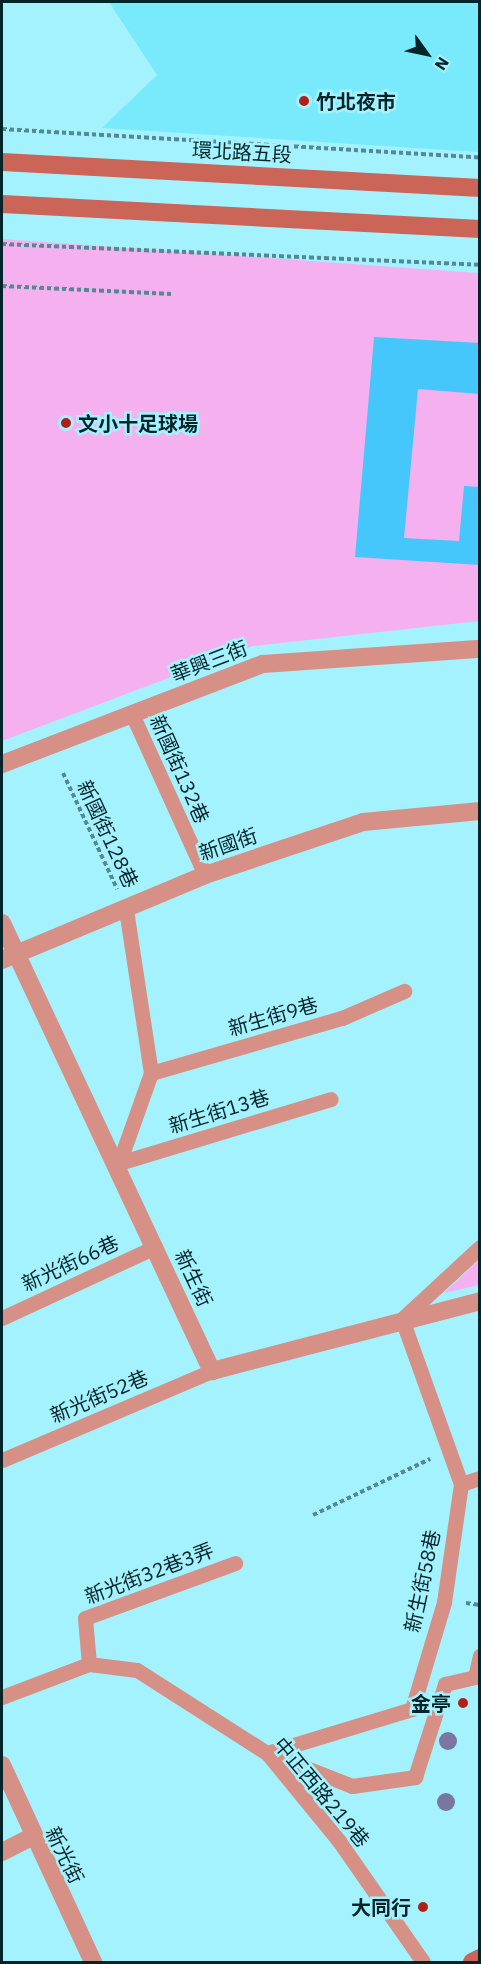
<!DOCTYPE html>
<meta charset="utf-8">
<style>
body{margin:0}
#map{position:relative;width:481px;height:1964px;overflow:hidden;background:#a5f2ff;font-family:"IBM Plex Sans","Noto Sans TC",sans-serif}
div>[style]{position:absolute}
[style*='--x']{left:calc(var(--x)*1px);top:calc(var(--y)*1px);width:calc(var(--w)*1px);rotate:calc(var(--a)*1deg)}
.built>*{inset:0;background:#78eafc}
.green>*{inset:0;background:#f5b0f0}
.building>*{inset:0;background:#45c7fb}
.path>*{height:4px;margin-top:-2px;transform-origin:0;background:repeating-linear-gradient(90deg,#538992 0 4.5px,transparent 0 7.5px)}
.lane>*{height:15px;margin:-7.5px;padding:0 7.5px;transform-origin:7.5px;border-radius:7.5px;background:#d69086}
.street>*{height:18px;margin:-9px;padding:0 9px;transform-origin:9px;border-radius:9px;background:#d69086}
.secondary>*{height:18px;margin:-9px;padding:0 9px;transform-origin:9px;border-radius:9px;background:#ca6557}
.trees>*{width:18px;height:18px;margin:-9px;border-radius:50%;background:#7a76a2}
.dots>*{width:16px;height:16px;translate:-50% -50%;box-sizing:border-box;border:3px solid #a5f2ff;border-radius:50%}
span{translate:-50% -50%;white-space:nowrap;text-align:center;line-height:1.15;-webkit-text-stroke:5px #a5f2ff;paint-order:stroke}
.poi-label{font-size:20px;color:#032429;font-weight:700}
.left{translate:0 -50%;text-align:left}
.right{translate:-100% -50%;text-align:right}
.street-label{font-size:20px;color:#032429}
.frame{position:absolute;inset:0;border:3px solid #032429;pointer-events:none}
.north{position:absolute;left:397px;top:24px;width:60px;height:60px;-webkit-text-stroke:4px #a5f2ff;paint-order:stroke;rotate:123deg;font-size:16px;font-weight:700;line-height:24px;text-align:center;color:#032429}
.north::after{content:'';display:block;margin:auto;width:21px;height:27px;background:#032429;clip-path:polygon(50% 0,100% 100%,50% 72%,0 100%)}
</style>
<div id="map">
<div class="built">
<div style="clip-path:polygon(109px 2px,479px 2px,479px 152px,102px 128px,157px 75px)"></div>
</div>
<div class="green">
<div style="clip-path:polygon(2px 239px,479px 273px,479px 621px,253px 646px,2px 741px)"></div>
<div style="clip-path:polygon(479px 1260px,479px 1285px,444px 1293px)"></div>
</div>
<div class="building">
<div style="clip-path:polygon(374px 337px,480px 343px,480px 394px,418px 389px,404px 538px,459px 541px,464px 486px,480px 487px,480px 565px,355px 557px)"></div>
</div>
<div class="path">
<div style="--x:2;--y:129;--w:479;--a:3.4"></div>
<div style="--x:2;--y:244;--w:478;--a:2.5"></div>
<div style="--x:2;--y:286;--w:170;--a:2.7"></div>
<div style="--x:63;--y:773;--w:128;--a:65"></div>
<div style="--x:313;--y:1515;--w:130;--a:-25.6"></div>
<div style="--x:466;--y:1603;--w:14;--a:8"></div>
</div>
<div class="lane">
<div style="--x:132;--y:714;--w:177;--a:65.6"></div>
<div style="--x:151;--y:1073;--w:199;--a:-16.1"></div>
<div style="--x:342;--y:1018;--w:68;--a:-23.5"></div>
<div style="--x:119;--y:1163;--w:96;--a:-70.4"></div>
<div style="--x:151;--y:1073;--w:166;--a:-98.7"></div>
<div style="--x:119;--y:1163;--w:221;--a:-16.8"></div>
<div style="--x:2;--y:1318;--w:169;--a:-24.9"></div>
<div style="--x:2;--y:1460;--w:228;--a:-23"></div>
<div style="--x:461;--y:1484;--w:20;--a:-18"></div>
<div style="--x:89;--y:1664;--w:46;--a:-95"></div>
<div style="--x:85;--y:1618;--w:160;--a:-20.1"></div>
<div style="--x:2;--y:1697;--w:93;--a:-20.8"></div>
<div style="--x:89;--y:1664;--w:48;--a:7.1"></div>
<div style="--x:137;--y:1670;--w:154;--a:32.6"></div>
<div style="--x:267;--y:1753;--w:114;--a:50.7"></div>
<div style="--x:339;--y:1841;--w:147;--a:55.2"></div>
<div style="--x:267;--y:1753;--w:152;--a:-16.9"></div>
<div style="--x:412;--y:1709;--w:112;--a:-73.3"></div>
<div style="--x:444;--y:1602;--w:119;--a:-81.8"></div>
<div style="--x:461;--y:1484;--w:175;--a:-109.7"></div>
<div style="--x:402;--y:1319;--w:106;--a:-42.7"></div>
<div style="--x:273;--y:1755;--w:85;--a:21.4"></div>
<div style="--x:352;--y:1786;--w:64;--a:-8.1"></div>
<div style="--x:415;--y:1777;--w:98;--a:-72.1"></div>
<div style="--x:445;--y:1684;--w:31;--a:-13"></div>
<div style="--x:475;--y:1677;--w:22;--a:-77"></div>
</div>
<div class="street">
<div style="--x:2;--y:764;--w:280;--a:-21"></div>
<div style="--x:263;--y:664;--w:218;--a:-4"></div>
<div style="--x:2;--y:923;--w:495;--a:64.9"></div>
<div style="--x:212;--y:1371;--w:277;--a:-14.6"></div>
<div style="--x:2;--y:960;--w:220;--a:-22.7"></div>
<div style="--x:205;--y:875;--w:167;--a:-18.5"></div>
<div style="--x:363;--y:822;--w:118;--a:-5.4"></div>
<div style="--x:2;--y:1765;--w:217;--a:65.2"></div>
<div style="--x:2;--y:1852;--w:33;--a:-27"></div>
</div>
<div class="secondary">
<div style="--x:2;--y:162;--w:479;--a:3.1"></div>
<div style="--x:2;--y:204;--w:479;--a:3"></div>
<div style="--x:472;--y:1962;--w:9;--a:-27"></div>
</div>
<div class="trees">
<div style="left:448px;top:1741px"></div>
<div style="left:446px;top:1802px"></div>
</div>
<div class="dots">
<div style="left:304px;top:101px;background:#b02018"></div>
<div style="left:66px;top:423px;background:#b02018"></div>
<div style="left:463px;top:1703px;background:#b02018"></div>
<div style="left:423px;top:1907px;background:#b02018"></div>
</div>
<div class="poi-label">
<span class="left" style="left:316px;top:101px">竹北夜市</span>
<span class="left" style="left:78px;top:423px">文小十足球場</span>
<span class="right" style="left:451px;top:1703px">金亭</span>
<span class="right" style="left:411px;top:1907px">大同行</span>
</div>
<div class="street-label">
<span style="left:242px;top:152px;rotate:3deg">環北路五段</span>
<span style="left:209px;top:661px;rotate:-21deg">華興三街</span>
<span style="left:180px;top:769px;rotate:66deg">新國街132巷</span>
<span style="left:108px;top:834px;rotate:65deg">新國街128巷</span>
<span style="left:228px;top:844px;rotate:-19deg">新國街</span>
<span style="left:273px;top:1016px;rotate:-16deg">新生街9巷</span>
<span style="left:219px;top:1111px;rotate:-17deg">新生街13巷</span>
<span style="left:70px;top:1263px;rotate:-25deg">新光街66巷</span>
<span style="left:194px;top:1278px;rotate:65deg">新生街</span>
<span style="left:99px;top:1396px;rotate:-23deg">新光街52巷</span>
<span style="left:149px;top:1573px;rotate:-21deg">新光街32巷3弄</span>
<span style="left:422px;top:1581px;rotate:-78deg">新生街58巷</span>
<span style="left:322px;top:1792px;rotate:50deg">中正西路219巷</span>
<span style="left:65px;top:1855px;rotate:64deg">新光街</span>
</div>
<div class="frame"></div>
<div class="north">N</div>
</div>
